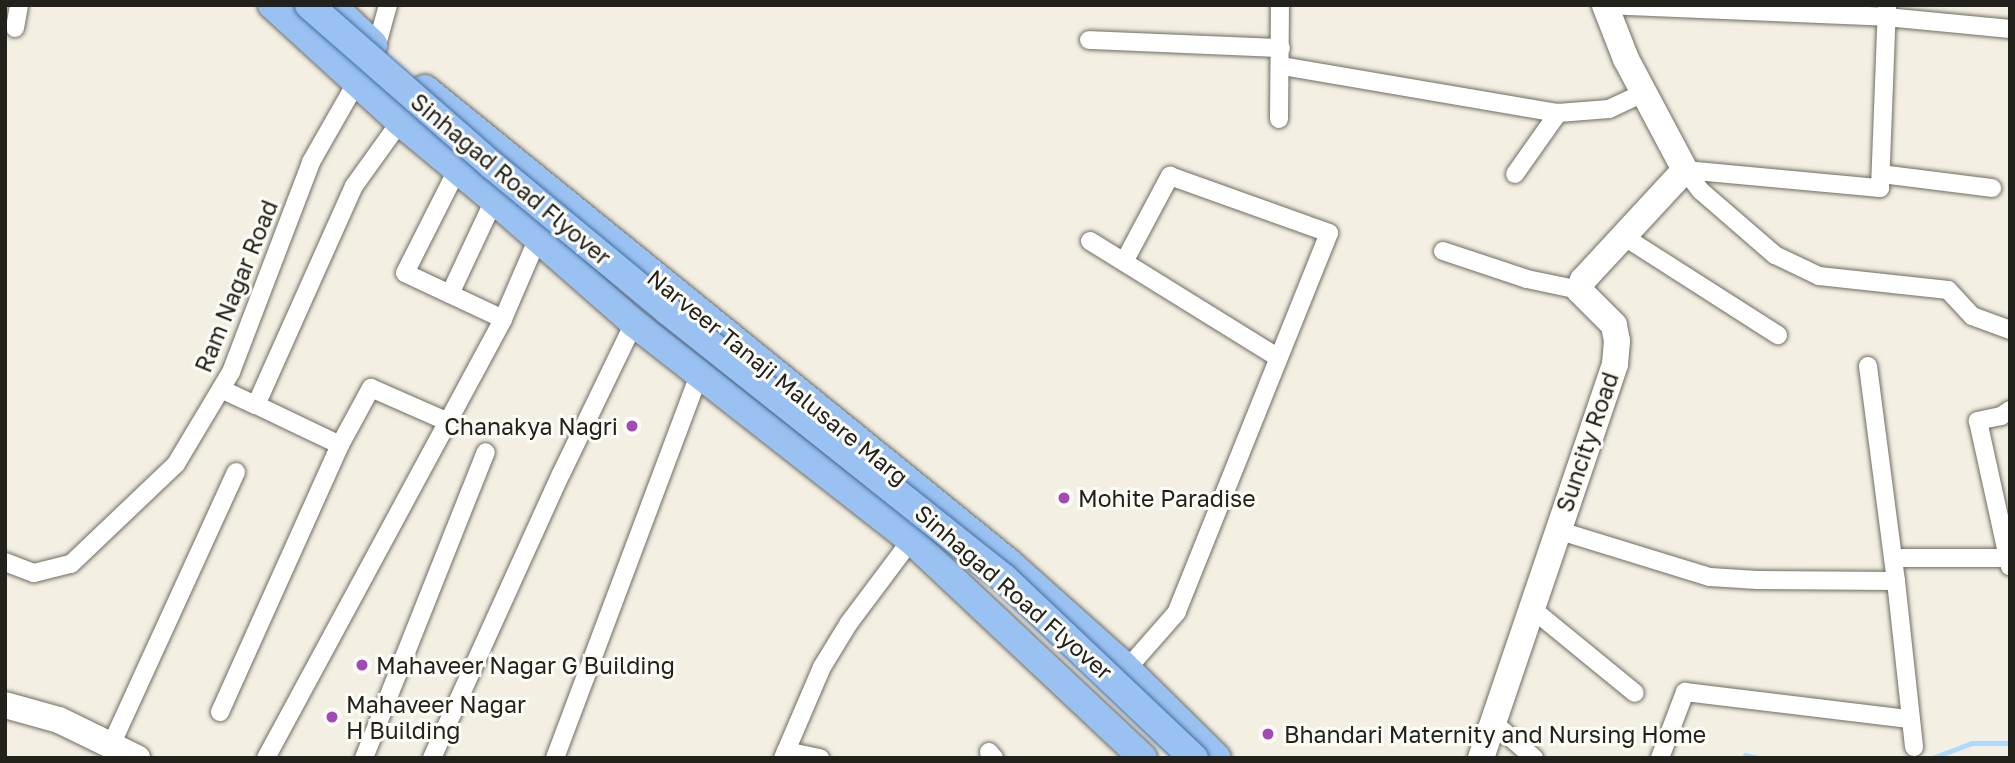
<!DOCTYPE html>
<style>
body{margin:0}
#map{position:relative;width:2015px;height:763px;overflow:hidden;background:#f4efe3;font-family:"Golos Text",sans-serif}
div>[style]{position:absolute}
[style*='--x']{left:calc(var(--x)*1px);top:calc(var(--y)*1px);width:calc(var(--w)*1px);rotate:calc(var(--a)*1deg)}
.stream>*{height:5px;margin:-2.5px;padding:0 2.5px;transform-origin:2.5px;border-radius:2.5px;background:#aedafb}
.roads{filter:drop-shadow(0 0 2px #706c61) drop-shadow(0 0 2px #706c61)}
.street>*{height:18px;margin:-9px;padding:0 9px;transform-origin:9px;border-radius:9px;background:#fff}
.secondary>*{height:26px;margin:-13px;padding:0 13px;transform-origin:13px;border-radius:13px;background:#fff}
.primary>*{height:28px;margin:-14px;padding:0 14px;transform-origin:14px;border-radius:14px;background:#99c1f1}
.bridges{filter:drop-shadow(0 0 2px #446ea1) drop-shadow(0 0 2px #446ea1)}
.primary-bridge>*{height:28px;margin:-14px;padding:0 14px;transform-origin:14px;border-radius:14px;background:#99c1f1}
.dots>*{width:19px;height:19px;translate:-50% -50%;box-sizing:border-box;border:4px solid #fefcf7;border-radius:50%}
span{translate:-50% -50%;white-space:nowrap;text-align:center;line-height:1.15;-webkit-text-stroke:6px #fefcf7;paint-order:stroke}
.street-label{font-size:23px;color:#23211c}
.poi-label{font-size:23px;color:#23211c}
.right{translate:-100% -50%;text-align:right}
.left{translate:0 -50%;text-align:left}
.frame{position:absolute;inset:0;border:7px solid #23211c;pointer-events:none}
</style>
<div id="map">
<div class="stream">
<div style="--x:1745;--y:755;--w:13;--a:13"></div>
<div style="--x:1932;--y:758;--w:43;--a:-20.6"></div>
<div style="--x:1972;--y:743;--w:38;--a:0"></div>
</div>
<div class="roads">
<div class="street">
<div style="--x:1605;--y:5;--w:281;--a:2.4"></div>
<div style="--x:1886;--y:17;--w:125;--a:5.5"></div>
<div style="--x:15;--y:28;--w:23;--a:-80"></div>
<div style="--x:1089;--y:40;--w:192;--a:2.4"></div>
<div style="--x:375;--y:52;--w:49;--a:-74.5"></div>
<div style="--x:1282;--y:66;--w:280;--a:9.7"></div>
<div style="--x:1558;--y:113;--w:51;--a:-4.5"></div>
<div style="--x:1609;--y:109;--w:38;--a:-25"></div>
<div style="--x:1279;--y:119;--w:114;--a:-89.5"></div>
<div style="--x:457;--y:170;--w:115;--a:116.8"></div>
<div style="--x:405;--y:273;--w:108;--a:25.1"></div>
<div style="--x:1685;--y:170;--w:196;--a:5.3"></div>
<div style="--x:1880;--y:188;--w:182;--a:-87.8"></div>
<div style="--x:1685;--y:170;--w:26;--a:53"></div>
<div style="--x:1701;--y:191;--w:98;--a:40.9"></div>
<div style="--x:1775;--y:255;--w:49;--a:25.5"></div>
<div style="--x:1819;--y:276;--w:130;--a:6.2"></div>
<div style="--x:1948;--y:290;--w:35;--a:47"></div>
<div style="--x:1972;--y:316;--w:40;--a:20.2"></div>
<div style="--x:1515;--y:174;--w:75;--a:-54.8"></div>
<div style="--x:1881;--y:174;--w:112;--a:7.2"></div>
<div style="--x:1623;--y:236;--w:184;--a:32.6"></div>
<div style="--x:1090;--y:241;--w:220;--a:31.8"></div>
<div style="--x:1443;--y:251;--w:89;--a:18.4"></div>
<div style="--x:1527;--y:279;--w:53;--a:11.9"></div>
<div style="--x:1124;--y:262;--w:98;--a:-61.9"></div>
<div style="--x:1170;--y:176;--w:169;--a:19.7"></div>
<div style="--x:1329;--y:233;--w:408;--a:111.9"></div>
<div style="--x:1177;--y:612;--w:76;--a:131.3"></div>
<div style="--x:450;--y:294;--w:104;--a:-64.9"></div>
<div style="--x:1868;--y:366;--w:217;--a:82.6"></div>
<div style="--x:1896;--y:581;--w:167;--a:83.8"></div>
<div style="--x:221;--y:389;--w:38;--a:25"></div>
<div style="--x:2010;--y:410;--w:11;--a:146"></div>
<div style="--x:2001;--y:416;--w:24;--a:168"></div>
<div style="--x:1978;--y:421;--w:149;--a:77.6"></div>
<div style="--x:340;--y:445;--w:65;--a:-61.5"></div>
<div style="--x:371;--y:388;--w:82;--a:23.7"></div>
<div style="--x:1557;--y:530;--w:160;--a:17.1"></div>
<div style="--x:1710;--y:577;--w:47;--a:3.7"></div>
<div style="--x:1757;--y:580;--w:139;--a:0.4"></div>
<div style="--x:1893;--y:558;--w:114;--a:0"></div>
<div style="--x:5;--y:562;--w:31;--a:21"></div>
<div style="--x:34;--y:573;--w:38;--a:-14"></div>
<div style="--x:71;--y:564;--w:145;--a:-43.6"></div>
<div style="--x:176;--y:464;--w:107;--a:-59.1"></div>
<div style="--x:231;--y:372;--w:225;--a:-69.1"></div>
<div style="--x:311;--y:162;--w:99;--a:-60.3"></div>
<div style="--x:1531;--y:608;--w:134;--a:39.3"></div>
<div style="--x:220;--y:712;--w:293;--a:-65.8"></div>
<div style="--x:340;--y:445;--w:93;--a:-154.5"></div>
<div style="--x:256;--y:405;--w:240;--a:-65.9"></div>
<div style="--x:354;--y:186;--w:79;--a:-54.3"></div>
<div style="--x:1493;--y:722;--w:55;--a:41.3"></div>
<div style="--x:112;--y:743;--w:298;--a:-65.4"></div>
<div style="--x:786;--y:751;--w:35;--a:12"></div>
<div style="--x:989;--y:752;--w:8;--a:50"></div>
<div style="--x:266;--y:758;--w:499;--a:-61.6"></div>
<div style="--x:503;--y:319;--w:86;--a:-66.7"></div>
<div style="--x:364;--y:758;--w:329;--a:-68.3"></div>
<div style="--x:432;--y:758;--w:312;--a:-65.6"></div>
<div style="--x:561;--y:474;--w:168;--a:-64.2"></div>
<div style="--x:555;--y:758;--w:410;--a:-69.4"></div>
<div style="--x:783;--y:758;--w:99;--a:-66.8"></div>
<div style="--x:822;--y:667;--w:52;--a:-58.5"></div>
<div style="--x:849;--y:623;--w:104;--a:-53.2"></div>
<div style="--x:1660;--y:758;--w:71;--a:-69.3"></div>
<div style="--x:1685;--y:692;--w:226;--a:6.9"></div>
</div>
<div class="secondary">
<div style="--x:5;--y:705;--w:56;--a:15.5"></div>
<div style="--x:59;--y:720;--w:87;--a:26"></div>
<div style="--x:1481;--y:758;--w:416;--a:-71.2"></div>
<div style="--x:1615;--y:364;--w:23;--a:-85"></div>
<div style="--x:1617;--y:341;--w:16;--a:-101"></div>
<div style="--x:1614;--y:325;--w:49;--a:-135"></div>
<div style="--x:1579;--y:290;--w:11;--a:-68"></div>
<div style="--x:1583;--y:280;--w:150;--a:-47.2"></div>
<div style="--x:1685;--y:170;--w:126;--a:-118"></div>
<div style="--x:1626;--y:59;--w:58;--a:-111.3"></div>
</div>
<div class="primary">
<div style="--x:272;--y:5;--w:173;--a:42.4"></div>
<div style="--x:400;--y:122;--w:122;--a:39.7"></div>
<div style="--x:494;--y:200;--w:186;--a:41.3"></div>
<div style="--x:634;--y:323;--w:352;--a:38.1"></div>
<div style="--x:911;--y:540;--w:318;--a:43.2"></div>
<div style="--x:332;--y:5;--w:57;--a:43.6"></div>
<div style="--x:425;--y:89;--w:751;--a:39.05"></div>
<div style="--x:1008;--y:562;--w:150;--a:41.8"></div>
<div style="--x:1120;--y:662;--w:136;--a:44.7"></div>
</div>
</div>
<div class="bridges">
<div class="primary-bridge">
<div style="--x:309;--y:5;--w:244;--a:41.2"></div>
<div style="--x:493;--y:166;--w:227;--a:39.6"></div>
<div style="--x:668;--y:311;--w:429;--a:38.5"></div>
<div style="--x:1004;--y:578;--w:262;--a:43.5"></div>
</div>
</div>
<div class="dots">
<div style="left:632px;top:426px;background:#a249b5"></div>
<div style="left:1064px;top:498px;background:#a249b5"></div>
<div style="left:362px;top:665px;background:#a249b5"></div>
<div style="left:332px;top:717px;background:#a249b5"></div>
<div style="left:1268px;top:734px;background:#a249b5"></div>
</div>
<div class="street-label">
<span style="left:511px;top:179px;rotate:40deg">Sinhagad Road Flyover</span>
<span style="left:236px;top:286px;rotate:-68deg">Ram Nagar Road</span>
<span style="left:778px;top:377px;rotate:39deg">Narveer Tanaji Malusare Marg</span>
<span style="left:1587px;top:442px;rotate:-71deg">Suncity Road</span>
<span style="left:1014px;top:592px;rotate:41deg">Sinhagad Road Flyover</span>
</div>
<div class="poi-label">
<span class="right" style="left:618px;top:426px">Chanakya Nagri</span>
<span class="left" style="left:1078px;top:498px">Mohite Paradise</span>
<span class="left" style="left:376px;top:665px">Mahaveer Nagar G Building</span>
<span class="left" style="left:346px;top:717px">Mahaveer Nagar<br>H Building</span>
<span class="left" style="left:1284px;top:734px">Bhandari Maternity and Nursing Home</span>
</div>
<div class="frame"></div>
</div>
